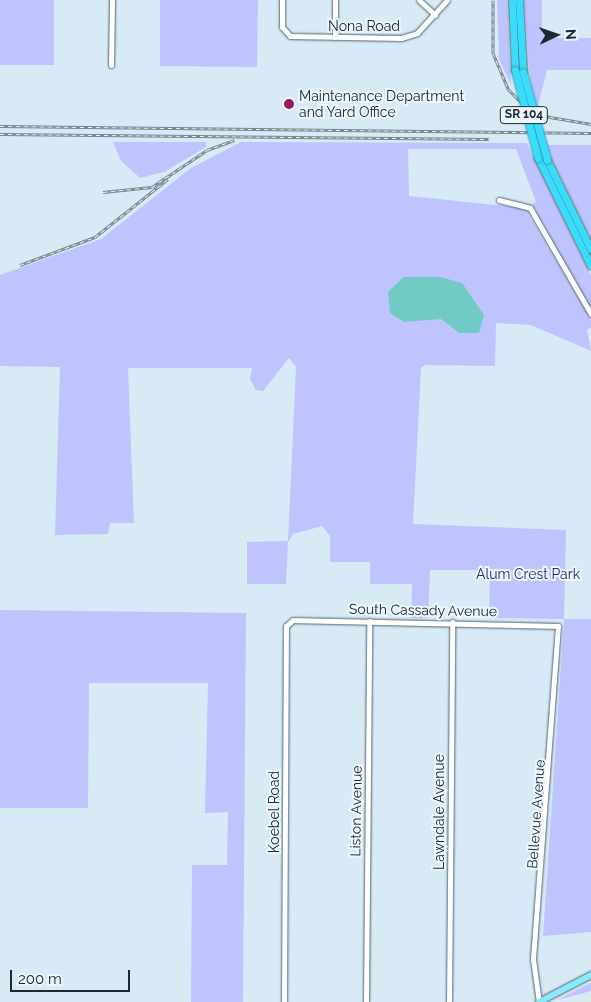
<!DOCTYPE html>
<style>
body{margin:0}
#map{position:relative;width:591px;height:1002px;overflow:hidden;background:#d7eaf6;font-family:Raleway,sans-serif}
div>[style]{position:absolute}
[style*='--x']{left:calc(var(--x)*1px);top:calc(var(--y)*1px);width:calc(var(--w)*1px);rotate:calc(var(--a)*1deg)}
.green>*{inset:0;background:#bfc4ff}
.water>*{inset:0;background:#72cac5}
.roads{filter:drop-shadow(0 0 1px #53646e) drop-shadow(0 0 1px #53646e)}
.minor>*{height:5px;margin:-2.5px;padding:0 2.5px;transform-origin:2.5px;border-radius:2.5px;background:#fff}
.major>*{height:6px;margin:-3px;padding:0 3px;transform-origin:3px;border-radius:3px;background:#88eafc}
.highway>*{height:7px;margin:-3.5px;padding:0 3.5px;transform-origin:3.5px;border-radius:3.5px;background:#39dcfa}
.rail>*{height:3px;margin-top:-1.5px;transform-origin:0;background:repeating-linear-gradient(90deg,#ebf6fe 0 4px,#78858d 0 8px);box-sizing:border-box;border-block:1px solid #78858d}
.bridges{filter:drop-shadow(0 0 1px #319db2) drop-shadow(0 0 1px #319db2)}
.highway-bridge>*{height:7px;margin:-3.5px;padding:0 3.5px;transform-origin:3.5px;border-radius:3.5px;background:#39dcfa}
.dots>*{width:14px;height:14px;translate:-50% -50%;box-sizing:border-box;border:2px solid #ebf6fe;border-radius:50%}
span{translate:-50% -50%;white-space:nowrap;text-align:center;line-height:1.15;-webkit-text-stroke:4px #ebf6fe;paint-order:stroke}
.shield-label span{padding:1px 4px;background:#ebf6fe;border:1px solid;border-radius:4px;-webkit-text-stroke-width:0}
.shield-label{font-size:12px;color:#21282d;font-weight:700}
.street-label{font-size:14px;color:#21282d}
.poi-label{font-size:14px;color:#21282d}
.left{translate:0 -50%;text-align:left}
.park-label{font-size:14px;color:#2b276b}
.north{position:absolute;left:531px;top:10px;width:50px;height:50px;-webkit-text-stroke:4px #ebf6fe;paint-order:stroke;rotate:87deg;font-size:14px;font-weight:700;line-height:20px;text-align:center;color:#21282d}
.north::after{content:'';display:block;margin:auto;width:18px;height:22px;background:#21282d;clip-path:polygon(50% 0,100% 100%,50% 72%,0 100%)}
.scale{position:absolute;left:10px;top:970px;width:120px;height:22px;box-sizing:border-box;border:2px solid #21282d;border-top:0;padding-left:6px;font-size:15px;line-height:18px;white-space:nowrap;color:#21282d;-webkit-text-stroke:4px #ebf6fe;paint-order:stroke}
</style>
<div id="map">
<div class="green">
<div style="clip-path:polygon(0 0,63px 0,54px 0,54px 65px,0 65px)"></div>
<div style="clip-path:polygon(160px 0,258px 0,257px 67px,160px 66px)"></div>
<div style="clip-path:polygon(497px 0,507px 0,511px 85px,499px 59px)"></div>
<div style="clip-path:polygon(524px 0,542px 0,542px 28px,551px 38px,591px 38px,591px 70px,547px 70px,538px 106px,532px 101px)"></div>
<div style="clip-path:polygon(113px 142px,206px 142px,206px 147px,164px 172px,140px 178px,121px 161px)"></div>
<div style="clip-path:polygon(evenodd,241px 142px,527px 143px,591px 276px,591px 309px,532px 204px,536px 202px,516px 149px,408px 149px,409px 196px,525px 208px,591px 319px,591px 328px,587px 329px,591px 351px,531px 325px,496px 323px,495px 366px,425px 365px,421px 368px,413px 524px,566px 530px,564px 619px,591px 619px,591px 932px,543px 936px,564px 619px,489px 618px,490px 570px,430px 570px,428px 618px,411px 618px,412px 584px,370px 584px,370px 562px,330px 562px,330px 536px,322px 526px,293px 534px,288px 542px,286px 584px,247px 584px,247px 542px,288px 541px,296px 367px,289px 358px,263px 391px,256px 390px,250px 379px,252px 368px,128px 368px,134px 523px,110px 523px,108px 534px,55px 535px,60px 367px,0 366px,0 275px,101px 239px,191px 168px,241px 142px,441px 319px,479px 333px,459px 333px,441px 319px)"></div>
<div style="clip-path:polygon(547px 145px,591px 145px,591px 239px,552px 159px)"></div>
<div style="clip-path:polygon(0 610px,246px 613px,243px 1002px,191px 1002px,192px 865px,227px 865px,228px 812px,205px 813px,208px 683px,89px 683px,88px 808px,0 808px)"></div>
<div style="clip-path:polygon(591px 983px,591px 991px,558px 1000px,578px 989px)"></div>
</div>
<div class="water">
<div style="clip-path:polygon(404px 277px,440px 277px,462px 283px,484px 315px,479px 333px,459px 333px,441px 319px,404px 322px,390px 313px,388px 292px)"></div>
</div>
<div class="roads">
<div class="minor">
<div style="--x:282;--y:0;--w:27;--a:90"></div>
<div style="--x:282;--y:27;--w:12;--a:48"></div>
<div style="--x:290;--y:36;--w:111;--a:1"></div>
<div style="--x:401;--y:38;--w:17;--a:-17"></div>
<div style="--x:417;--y:33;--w:45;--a:-47.7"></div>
<div style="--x:419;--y:0;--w:22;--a:43"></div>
<div style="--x:335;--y:37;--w:37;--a:-90"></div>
<div style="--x:111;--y:65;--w:65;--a:-89.1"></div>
<div style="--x:499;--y:200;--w:32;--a:14"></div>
<div style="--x:530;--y:208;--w:122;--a:60.1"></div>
<div style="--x:284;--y:1002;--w:376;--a:-89.7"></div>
<div style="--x:286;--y:626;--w:9;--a:-41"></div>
<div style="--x:293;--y:620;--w:265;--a:1.3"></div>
<div style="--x:558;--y:626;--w:334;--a:94.3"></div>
<div style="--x:533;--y:959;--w:43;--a:82.1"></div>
<div style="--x:366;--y:1002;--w:381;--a:-89.5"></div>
<div style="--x:449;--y:1002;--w:380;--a:-89.5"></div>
</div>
<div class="major">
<div style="--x:539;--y:1002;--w:59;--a:-27.4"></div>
</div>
<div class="highway">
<div style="--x:512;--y:0;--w:70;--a:87.5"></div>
<div style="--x:519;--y:0;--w:72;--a:86.8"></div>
<div style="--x:538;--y:158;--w:120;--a:63.9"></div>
<div style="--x:547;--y:160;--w:100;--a:63.9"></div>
</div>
</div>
<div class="rail">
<div style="--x:493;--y:0;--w:53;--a:90"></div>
<div style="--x:493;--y:53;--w:39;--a:67"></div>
<div style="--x:508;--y:89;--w:21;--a:45"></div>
<div style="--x:523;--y:104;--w:30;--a:26"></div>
<div style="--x:550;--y:117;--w:42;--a:9.7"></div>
<div style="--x:0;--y:126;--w:591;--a:0.68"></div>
<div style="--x:0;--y:134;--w:489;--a:0.6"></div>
<div style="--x:103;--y:192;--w:49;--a:-5.8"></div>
<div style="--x:152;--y:187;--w:66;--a:-33.9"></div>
<div style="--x:207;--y:150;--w:29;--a:-20"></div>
<div style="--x:20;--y:265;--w:80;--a:-20.5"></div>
<div style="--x:95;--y:237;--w:93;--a:-38.5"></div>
</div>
<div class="bridges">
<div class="highway-bridge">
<div style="--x:515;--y:70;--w:91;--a:75.4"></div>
<div style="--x:523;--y:72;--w:91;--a:74.7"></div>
</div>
</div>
<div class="dots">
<div style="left:289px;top:104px;background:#9a176b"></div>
</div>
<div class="shield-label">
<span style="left:524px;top:115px">SR 104</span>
</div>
<div class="street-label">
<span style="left:364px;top:26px">Nona Road</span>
<span style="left:423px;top:610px;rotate:1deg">South Cassady Avenue</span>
<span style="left:356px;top:811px;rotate:-89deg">Liston Avenue</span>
<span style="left:274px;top:812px;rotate:-90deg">Koebel Road</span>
<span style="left:439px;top:812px;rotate:-90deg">Lawndale Avenue</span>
<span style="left:536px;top:814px;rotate:-86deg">Bellevue Avenue</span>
</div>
<div class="poi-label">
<span class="left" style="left:299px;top:104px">Maintenance Department<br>and Yard Office</span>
</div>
<div class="park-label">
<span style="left:528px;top:574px">Alum Crest Park</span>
</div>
<div class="north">N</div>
<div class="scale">200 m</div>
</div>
